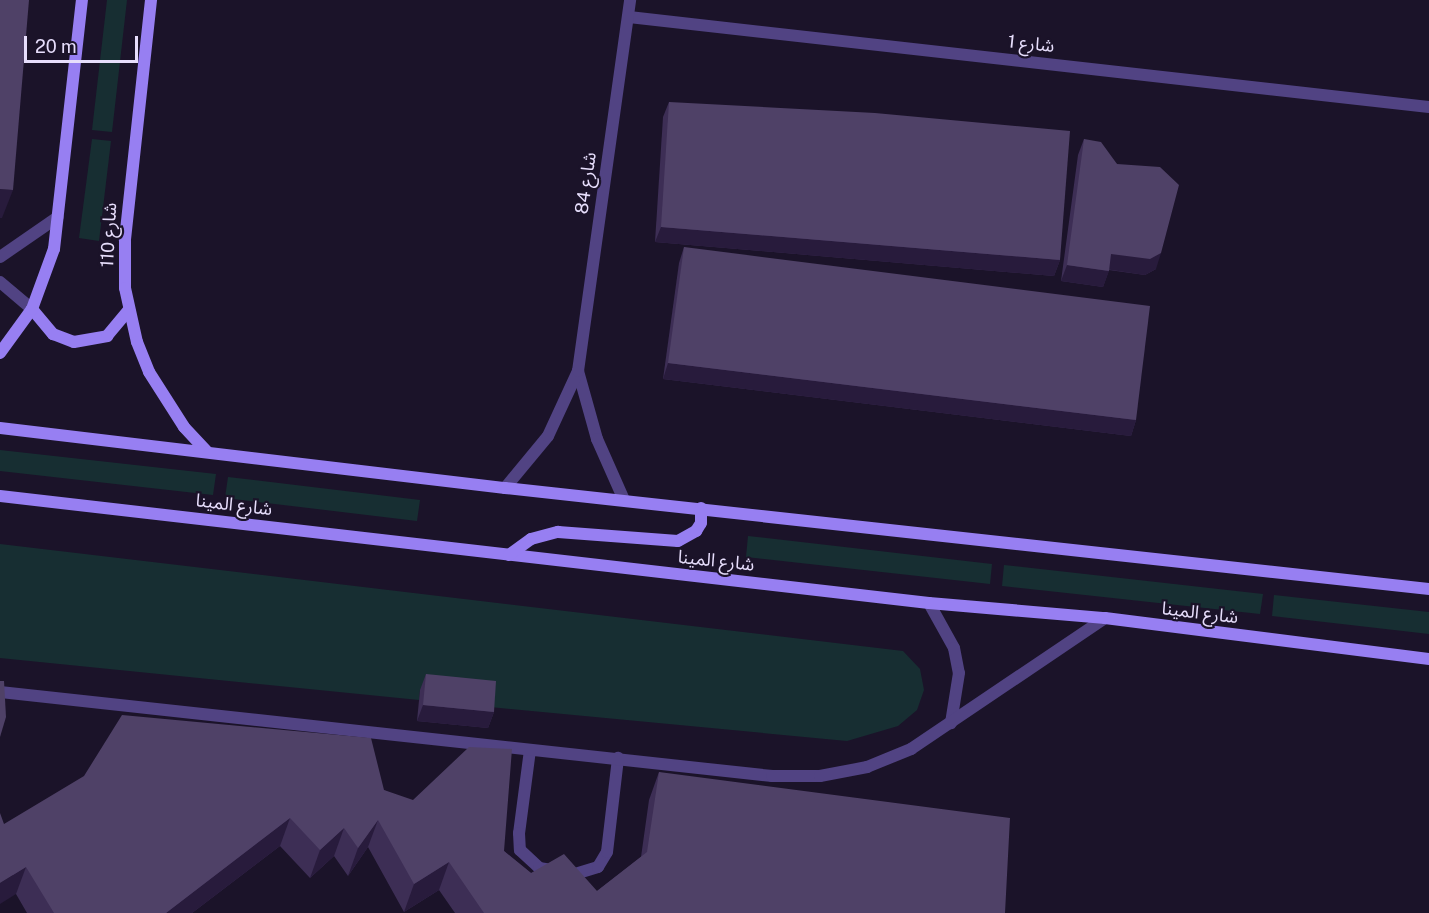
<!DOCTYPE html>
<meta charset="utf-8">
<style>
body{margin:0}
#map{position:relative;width:1429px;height:913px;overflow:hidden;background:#1b1329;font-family:"Public Sans","Noto Sans Arabic",sans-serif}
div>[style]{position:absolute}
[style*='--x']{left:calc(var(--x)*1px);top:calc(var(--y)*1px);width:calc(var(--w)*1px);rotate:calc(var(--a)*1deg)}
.green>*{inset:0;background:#172e32}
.lane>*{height:12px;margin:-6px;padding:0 6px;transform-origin:6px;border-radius:6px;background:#514383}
.street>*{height:12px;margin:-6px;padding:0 6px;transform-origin:6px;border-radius:6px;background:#514383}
.secondary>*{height:12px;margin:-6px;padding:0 6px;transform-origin:6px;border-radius:6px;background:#977ff2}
.wall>*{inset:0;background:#3d2e55}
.shaded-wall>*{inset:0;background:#281b3c}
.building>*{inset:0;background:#4f4167}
span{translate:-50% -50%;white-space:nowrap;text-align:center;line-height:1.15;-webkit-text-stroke:4.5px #1b1329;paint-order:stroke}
.street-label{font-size:18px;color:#e7defc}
.scale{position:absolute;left:24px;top:36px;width:114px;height:27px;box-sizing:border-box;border:3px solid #e7defc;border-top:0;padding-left:8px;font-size:18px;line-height:21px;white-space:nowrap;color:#e7defc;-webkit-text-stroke:4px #1b1329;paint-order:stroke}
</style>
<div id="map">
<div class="green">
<div style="clip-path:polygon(107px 0,127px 0,112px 132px,92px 130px)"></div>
<div style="clip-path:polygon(92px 139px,111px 141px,99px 241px,79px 238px)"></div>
<div style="clip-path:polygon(0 450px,216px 474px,213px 495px,0 471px)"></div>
<div style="clip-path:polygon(228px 477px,420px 500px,417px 521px,225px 498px)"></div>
<div style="clip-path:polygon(748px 536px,992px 564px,990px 584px,746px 557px)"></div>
<div style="clip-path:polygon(0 544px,903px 651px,920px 669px,924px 690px,917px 710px,898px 726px,847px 741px,490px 707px,420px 690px,419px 700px,0 658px)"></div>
<div style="clip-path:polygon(1004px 565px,1263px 594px,1260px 614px,1002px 586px)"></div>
<div style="clip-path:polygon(1274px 595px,1429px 612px,1429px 634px,1272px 616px)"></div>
</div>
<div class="lane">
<div style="--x:0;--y:257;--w:70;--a:-34.6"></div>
<div style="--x:0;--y:282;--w:42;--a:40.2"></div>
<div style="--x:530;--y:750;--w:84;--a:97.5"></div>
<div style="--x:519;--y:833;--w:17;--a:87"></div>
<div style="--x:520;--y:850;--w:26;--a:43"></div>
<div style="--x:539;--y:868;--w:36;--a:9"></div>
<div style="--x:575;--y:874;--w:24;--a:-17"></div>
<div style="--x:598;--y:867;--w:17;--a:-59"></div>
<div style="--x:607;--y:852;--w:95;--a:-83.3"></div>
</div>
<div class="street">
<div style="--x:629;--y:17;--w:805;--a:6.42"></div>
<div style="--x:578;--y:371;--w:71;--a:74.4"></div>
<div style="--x:597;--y:439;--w:67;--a:66.1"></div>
<div style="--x:505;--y:488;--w:67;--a:-50.4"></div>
<div style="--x:548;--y:436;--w:72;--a:-65.2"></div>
<div style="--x:578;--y:371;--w:375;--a:-82"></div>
<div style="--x:929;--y:603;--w:51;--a:60.9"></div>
<div style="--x:954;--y:648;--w:25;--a:79"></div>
<div style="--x:959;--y:673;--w:51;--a:99.1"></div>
<div style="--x:0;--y:692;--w:777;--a:6.21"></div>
<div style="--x:772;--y:776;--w:48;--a:0"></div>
<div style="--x:820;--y:776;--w:48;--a:-10.8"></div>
<div style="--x:867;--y:767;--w:48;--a:-22.2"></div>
<div style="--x:911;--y:749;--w:234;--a:-34"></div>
</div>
<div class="secondary">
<div style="--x:151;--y:0;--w:242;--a:96.2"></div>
<div style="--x:125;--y:241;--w:47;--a:90"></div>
<div style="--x:125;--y:288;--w:55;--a:77.5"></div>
<div style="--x:137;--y:342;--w:32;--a:68"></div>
<div style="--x:149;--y:372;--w:65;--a:57.5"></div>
<div style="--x:184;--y:427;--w:33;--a:47"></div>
<div style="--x:32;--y:309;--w:33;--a:50"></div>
<div style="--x:53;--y:334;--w:22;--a:21"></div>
<div style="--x:74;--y:342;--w:34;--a:-10"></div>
<div style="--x:107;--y:336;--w:34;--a:-50"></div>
<div style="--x:0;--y:353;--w:54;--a:-54"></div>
<div style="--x:32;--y:309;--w:64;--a:-69.9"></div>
<div style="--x:54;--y:249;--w:251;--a:-83.6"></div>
<div style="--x:0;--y:428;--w:509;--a:6.78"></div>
<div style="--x:505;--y:488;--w:930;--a:6.24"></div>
<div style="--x:0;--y:496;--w:935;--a:6.57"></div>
<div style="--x:929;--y:603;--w:177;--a:4.9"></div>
<div style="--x:1105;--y:618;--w:327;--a:7.2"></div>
<div style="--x:509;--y:555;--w:27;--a:-36"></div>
<div style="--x:531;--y:539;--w:28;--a:-15"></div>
<div style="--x:558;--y:532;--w:120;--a:4.3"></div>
<div style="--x:678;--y:541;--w:21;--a:-29"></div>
<div style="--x:696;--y:531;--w:9;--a:-58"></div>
<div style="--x:701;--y:523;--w:15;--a:-90"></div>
</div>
<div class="wall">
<div style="clip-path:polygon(669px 102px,1060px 260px,1054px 276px,655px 242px,663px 117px)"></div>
<div style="clip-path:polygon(1084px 139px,1117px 164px,1156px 269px,1145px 275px,1109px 270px,1103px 287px,1061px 281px,1078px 155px)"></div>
<div style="clip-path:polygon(684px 247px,1136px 420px,1131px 436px,663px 379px,679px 263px)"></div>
<div style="clip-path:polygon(426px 674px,494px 712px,488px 728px,417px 721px,420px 690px)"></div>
<div style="clip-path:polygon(659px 772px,1005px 913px,455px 913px,439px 890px,404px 912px,368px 847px,348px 876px,334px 856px,310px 878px,280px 846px,192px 913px,27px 913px,16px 894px,4px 824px,384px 790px,504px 851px,531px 873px,597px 891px,641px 857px,649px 800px)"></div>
</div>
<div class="shaded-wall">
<div style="clip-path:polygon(0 189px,13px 190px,2px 218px,0 218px)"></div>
<div style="clip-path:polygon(661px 227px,1060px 260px,1054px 276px,655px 242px)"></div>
<div style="clip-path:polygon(1161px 253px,1156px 269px,1145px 275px,1105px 269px,1111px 254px)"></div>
<div style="clip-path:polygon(1067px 265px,1109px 271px,1103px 287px,1061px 281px)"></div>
<div style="clip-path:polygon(668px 363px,1136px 420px,1131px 436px,663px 379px)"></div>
<div style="clip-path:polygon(423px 705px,494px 712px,488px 728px,417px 721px)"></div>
<div style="clip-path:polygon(290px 818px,280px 846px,192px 913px,166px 913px)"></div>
<div style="clip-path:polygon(378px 820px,368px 847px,348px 876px,358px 848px)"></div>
<div style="clip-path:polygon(344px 828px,334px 856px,310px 878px,320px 850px)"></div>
<div style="clip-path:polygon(449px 862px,439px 890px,404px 912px,414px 884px)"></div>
<div style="clip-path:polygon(26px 867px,16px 894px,0 904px,0 883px)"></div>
</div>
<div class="building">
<div style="clip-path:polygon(0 0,29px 0,13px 190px,0 189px)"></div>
<div style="clip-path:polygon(669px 102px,875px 113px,1070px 131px,1060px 260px,661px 227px)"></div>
<div style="clip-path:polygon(1084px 139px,1101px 142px,1117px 164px,1160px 167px,1179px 185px,1161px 253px,1150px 259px,1111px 254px,1109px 271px,1067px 265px)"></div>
<div style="clip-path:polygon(684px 247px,1150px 306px,1136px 420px,668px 363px)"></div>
<div style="clip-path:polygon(426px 674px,496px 681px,494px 712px,423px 705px)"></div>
<div style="clip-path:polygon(0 681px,4px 681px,6px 717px,0 737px)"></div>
<div style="clip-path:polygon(122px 715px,371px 738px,384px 790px,413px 800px,469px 747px,512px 749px,504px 851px,531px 873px,564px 854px,597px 891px,647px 852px,659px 772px,1010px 818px,1005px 913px,484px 913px,449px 862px,414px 884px,378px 820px,358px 848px,344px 828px,320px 850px,290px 818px,166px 913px,54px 913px,26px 867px,0 883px,0 813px,4px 824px,84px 776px)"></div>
</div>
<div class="street-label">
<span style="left:1031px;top:44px;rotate:6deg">شارع 1</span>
<span style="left:586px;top:183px;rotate:-82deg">شارع 84</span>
<span style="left:109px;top:235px;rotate:-87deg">شارع 110</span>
<span style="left:234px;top:505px;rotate:7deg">شارع المينا</span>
<span style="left:716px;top:561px;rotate:6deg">شارع المينا</span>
<span style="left:1200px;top:613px;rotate:7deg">شارع المينا</span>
</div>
<div class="scale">20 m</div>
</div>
